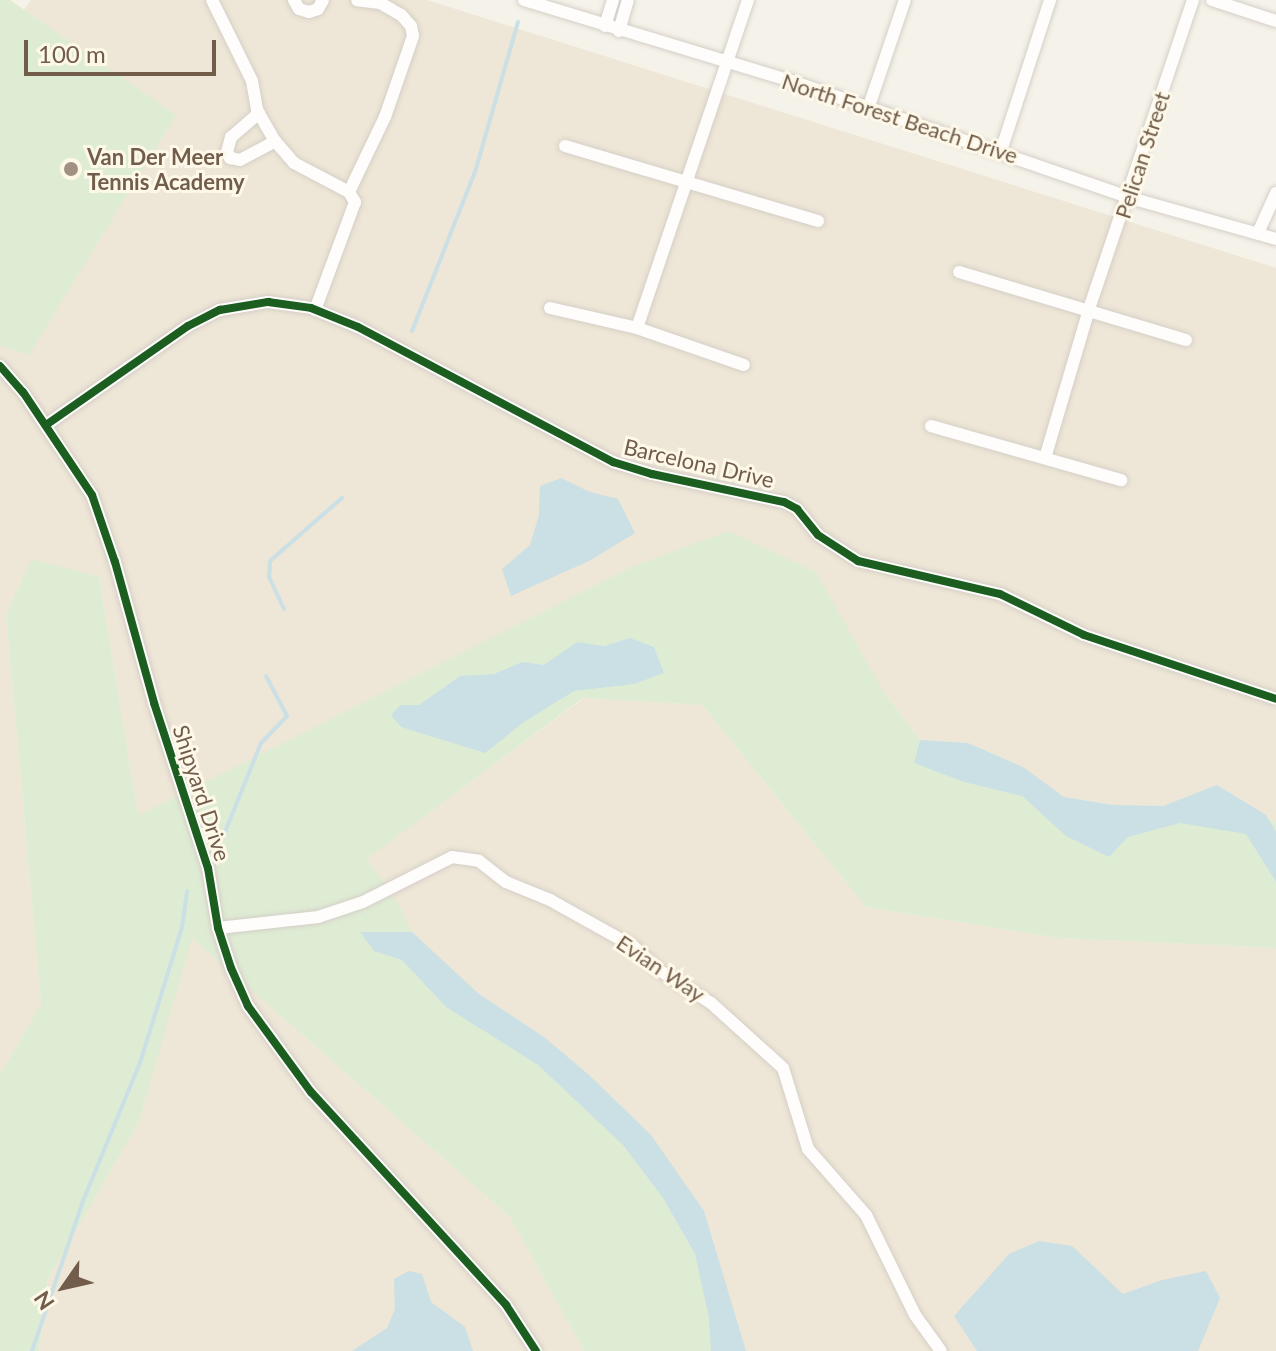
<!DOCTYPE html>
<style>
body{margin:0}
#map{position:relative;width:1276px;height:1351px;overflow:hidden;background:#f5f2e9;font-family:Lato,sans-serif}
div>[style]{position:absolute}
[style*='--x']{left:calc(var(--x)*1px);top:calc(var(--y)*1px);width:calc(var(--w)*1px);rotate:calc(var(--a)*1deg)}
.residential>*{inset:0;background:#eee6d6}
.green>*{inset:0;background:#dfecd4}
.water>*{inset:0;background:#cbe0e5}
.stream>*{height:4px;margin:-2px;padding:0 2px;transform-origin:2px;border-radius:2px;background:#cbe0e5}
.roads{filter:drop-shadow(0 0 2px #d4cfc7) drop-shadow(0 0 2px #d4cfc7)}
.minor>*{height:12px;margin:-6px;padding:0 6px;transform-origin:6px;border-radius:6px;background:#fefdfc}
.cycleway>*{height:8px;margin:-4px;padding:0 4px;transform-origin:4px;border-radius:4px;background:#1b5e20}
.dots>*{width:22px;height:22px;translate:-50% -50%;box-sizing:border-box;border:4px solid #fef8e9;border-radius:50%}
span{translate:-50% -50%;white-space:nowrap;text-align:center;line-height:1.15;-webkit-text-stroke:6px #fef8e9;paint-order:stroke}
.street-label{font-size:22px;color:#725d4b}
.poi-label{font-size:22px;color:#725d4b;font-weight:700}
.left{translate:0 -50%;text-align:left}
.north{position:absolute;left:24px;top:1247px;width:80px;height:80px;-webkit-text-stroke:6px #fef8e9;paint-order:stroke;rotate:236deg;font-size:22px;font-weight:700;line-height:32px;text-align:center;color:#725d4b}
.north::after{content:'';display:block;margin:auto;width:28px;height:36px;background:#725d4b;clip-path:polygon(50% 0,100% 100%,50% 72%,0 100%)}
.scale{position:absolute;left:24px;top:40px;width:192px;height:36px;box-sizing:border-box;border:4px solid #725d4b;border-top:0;padding-left:10px;font-size:24px;line-height:28px;white-space:nowrap;color:#725d4b;-webkit-text-stroke:6px #fef8e9;paint-order:stroke}
</style>
<div id="map">
<div class="residential">
<div style="clip-path:polygon(31px 0,427px 0,1276px 268px,1276px 823px,1217px 785px,1163px 806px,1113px 805px,1064px 797px,1023px 767px,968px 743px,920px 740px,883px 691px,634px 566px,138px 817px,99px 577px,6px 614px,41px 1004px,0 1075px,0 346px,29px 354px,175px 116px,24px 10px)"></div>
<div style="clip-path:polygon(584px 698px,702px 705px,866px 907px,1059px 938px,1276px 948px,1276px 1351px,735px 1351px,426px 965px,366px 859px)"></div>
<div style="clip-path:polygon(191px 937px,510px 1217px,584px 1351px,39px 1351px,48px 1279px,139px 1122px)"></div>
</div>
<div class="green">
<div style="clip-path:polygon(0 0,10px 0,176px 115px,29px 355px,0 346px)"></div>
<div style="clip-path:polygon(728px 531px,816px 572px,883px 691px,920px 740px,968px 743px,1023px 767px,1064px 797px,1113px 805px,1163px 806px,1217px 785px,1276px 823px,1276px 948px,1059px 938px,866px 907px,702px 705px,583px 698px,367px 859px,402px 910px,427px 966px,624px 1113px,702px 1228px,735px 1351px,584px 1351px,510px 1217px,192px 938px,139px 1122px,48px 1279px,39px 1351px,0 1351px,0 1075px,41px 1004px,6px 614px,32px 559px,99px 577px,138px 816px,634px 566px)"></div>
</div>
<div class="water">
<div style="clip-path:polygon(561px 478px,590px 492px,618px 499px,635px 533px,589px 561px,511px 596px,502px 569px,530px 545px,539px 515px,540px 486px)"></div>
<div style="clip-path:polygon(630px 638px,654px 647px,664px 673px,634px 684px,574px 691px,524px 722px,485px 753px,401px 727px,391px 715px,401px 705px,419px 705px,460px 676px,494px 674px,522px 662px,544px 665px,577px 642px,604px 646px)"></div>
<div style="clip-path:polygon(920px 740px,968px 743px,1023px 767px,1064px 797px,1113px 805px,1163px 806px,1217px 785px,1266px 815px,1276px 832px,1276px 882px,1246px 834px,1180px 823px,1128px 837px,1109px 857px,1066px 836px,1022px 796px,964px 782px,914px 763px)"></div>
<div style="clip-path:polygon(360px 932px,412px 932px,479px 994px,544px 1037px,589px 1075px,651px 1135px,704px 1211px,746px 1351px,711px 1351px,709px 1318px,695px 1254px,663px 1198px,623px 1145px,538px 1065px,446px 1007px,402px 960px,374px 951px)"></div>
<div style="clip-path:polygon(1039px 1241px,1072px 1246px,1123px 1294px,1162px 1280px,1206px 1271px,1220px 1298px,1198px 1351px,977px 1351px,954px 1316px,1009px 1254px)"></div>
<div style="clip-path:polygon(409px 1271px,422px 1274px,431px 1302px,465px 1327px,473px 1351px,352px 1351px,387px 1328px,395px 1309px,394px 1279px)"></div>
</div>
<div class="stream">
<div style="--x:412;--y:331;--w:171;--a:-68.4"></div>
<div style="--x:475;--y:172;--w:156;--a:-74"></div>
<div style="--x:284;--y:609;--w:35;--a:-115"></div>
<div style="--x:269;--y:577;--w:16;--a:-86"></div>
<div style="--x:270;--y:561;--w:96;--a:-41.2"></div>
<div style="--x:223;--y:837;--w:101;--a:-68"></div>
<div style="--x:261;--y:743;--w:37;--a:-46"></div>
<div style="--x:287;--y:716;--w:45;--a:-117.7"></div>
<div style="--x:32;--y:1351;--w:158;--a:-71.2"></div>
<div style="--x:83;--y:1201;--w:149;--a:-67.6"></div>
<div style="--x:140;--y:1063;--w:142;--a:-72.8"></div>
<div style="--x:182;--y:927;--w:36;--a:-82"></div>
</div>
<div class="roads">
<div class="minor">
<div style="--x:212;--y:0;--w:90;--a:63.7"></div>
<div style="--x:252;--y:81;--w:29;--a:80"></div>
<div style="--x:257;--y:110;--w:36;--a:60"></div>
<div style="--x:275;--y:141;--w:29;--a:49"></div>
<div style="--x:294;--y:163;--w:62;--a:27.8"></div>
<div style="--x:349;--y:192;--w:12;--a:59"></div>
<div style="--x:355;--y:202;--w:115;--a:110.3"></div>
<div style="--x:294;--y:0;--w:10;--a:61"></div>
<div style="--x:299;--y:9;--w:10;--a:17"></div>
<div style="--x:309;--y:12;--w:9;--a:-18"></div>
<div style="--x:318;--y:9;--w:10;--a:-61"></div>
<div style="--x:524;--y:0;--w:279;--a:16.9"></div>
<div style="--x:791;--y:81;--w:355;--a:19"></div>
<div style="--x:1127;--y:197;--w:155;--a:15.7"></div>
<div style="--x:1212;--y:0;--w:67;--a:18.2"></div>
<div style="--x:605;--y:26;--w:27;--a:-73"></div>
<div style="--x:619;--y:31;--w:32;--a:-74"></div>
<div style="--x:868;--y:109;--w:115;--a:-71.3"></div>
<div style="--x:259;--y:113;--w:37;--a:139"></div>
<div style="--x:231;--y:137;--w:16;--a:105"></div>
<div style="--x:227;--y:152;--w:7;--a:63"></div>
<div style="--x:230;--y:158;--w:10;--a:11"></div>
<div style="--x:240;--y:160;--w:40;--a:-28"></div>
<div style="--x:565;--y:146;--w:264;--a:16.5"></div>
<div style="--x:1001;--y:151;--w:159;--a:-72"></div>
<div style="--x:349;--y:192;--w:83;--a:-64.4"></div>
<div style="--x:385;--y:117;--w:86;--a:-70.9"></div>
<div style="--x:413;--y:36;--w:10;--a:-101"></div>
<div style="--x:411;--y:26;--w:15;--a:-132"></div>
<div style="--x:401;--y:15;--w:24;--a:-150"></div>
<div style="--x:380;--y:3;--w:23;--a:-173"></div>
<div style="--x:1258;--y:233;--w:44;--a:-65.8"></div>
<div style="--x:959;--y:272;--w:237;--a:16.7"></div>
<div style="--x:550;--y:308;--w:89;--a:12.9"></div>
<div style="--x:637;--y:328;--w:113;--a:19.1"></div>
<div style="--x:637;--y:328;--w:346;--a:-71.3"></div>
<div style="--x:0;--y:366;--w:35;--a:49"></div>
<div style="--x:23;--y:392;--w:124;--a:56.2"></div>
<div style="--x:92;--y:495;--w:71;--a:71.1"></div>
<div style="--x:115;--y:562;--w:146;--a:74.5"></div>
<div style="--x:154;--y:703;--w:174;--a:71.9"></div>
<div style="--x:208;--y:868;--w:61;--a:80.5"></div>
<div style="--x:218;--y:928;--w:42;--a:72"></div>
<div style="--x:231;--y:968;--w:42;--a:65.9"></div>
<div style="--x:248;--y:1006;--w:107;--a:53.8"></div>
<div style="--x:311;--y:1092;--w:289;--a:47.5"></div>
<div style="--x:506;--y:1305;--w:55;--a:56.9"></div>
<div style="--x:46;--y:425;--w:173;--a:-34.9"></div>
<div style="--x:188;--y:326;--w:36;--a:-27"></div>
<div style="--x:220;--y:310;--w:49;--a:-9.5"></div>
<div style="--x:268;--y:302;--w:43;--a:7.9"></div>
<div style="--x:311;--y:308;--w:51;--a:22"></div>
<div style="--x:358;--y:327;--w:289;--a:27.9"></div>
<div style="--x:613;--y:462;--w:41;--a:17.1"></div>
<div style="--x:652;--y:474;--w:135;--a:12"></div>
<div style="--x:784;--y:502;--w:15;--a:28"></div>
<div style="--x:797;--y:509;--w:33;--a:51"></div>
<div style="--x:818;--y:535;--w:48;--a:33"></div>
<div style="--x:858;--y:561;--w:146;--a:13.1"></div>
<div style="--x:1000;--y:594;--w:93;--a:26"></div>
<div style="--x:1084;--y:635;--w:202;--a:18.4"></div>
<div style="--x:931;--y:426;--w:198;--a:15.9"></div>
<div style="--x:1045;--y:458;--w:155;--a:-73.5"></div>
<div style="--x:1089;--y:309;--w:326;--a:-71.4"></div>
<div style="--x:218;--y:928;--w:101;--a:-6.3"></div>
<div style="--x:318;--y:917;--w:47;--a:-18.4"></div>
<div style="--x:363;--y:902;--w:100;--a:-26.8"></div>
<div style="--x:452;--y:857;--w:27;--a:8"></div>
<div style="--x:479;--y:861;--w:34;--a:38"></div>
<div style="--x:506;--y:882;--w:48;--a:22.2"></div>
<div style="--x:550;--y:900;--w:96;--a:29.2"></div>
<div style="--x:634;--y:947;--w:34;--a:43"></div>
<div style="--x:659;--y:970;--w:62;--a:32.4"></div>
<div style="--x:711;--y:1003;--w:97;--a:42.1"></div>
<div style="--x:783;--y:1068;--w:85;--a:72.8"></div>
<div style="--x:808;--y:1149;--w:88;--a:48.7"></div>
<div style="--x:866;--y:1215;--w:111;--a:63.9"></div>
<div style="--x:915;--y:1315;--w:44;--a:54.2"></div>
</div>
</div>
<div class="cycleway">
<div style="--x:0;--y:366;--w:35;--a:49"></div>
<div style="--x:23;--y:392;--w:124;--a:56.2"></div>
<div style="--x:92;--y:495;--w:71;--a:71.1"></div>
<div style="--x:115;--y:562;--w:146;--a:74.5"></div>
<div style="--x:154;--y:703;--w:174;--a:71.9"></div>
<div style="--x:208;--y:868;--w:61;--a:80.5"></div>
<div style="--x:218;--y:928;--w:42;--a:72"></div>
<div style="--x:231;--y:968;--w:42;--a:65.9"></div>
<div style="--x:248;--y:1006;--w:107;--a:53.8"></div>
<div style="--x:311;--y:1092;--w:289;--a:47.5"></div>
<div style="--x:506;--y:1305;--w:55;--a:56.9"></div>
<div style="--x:46;--y:425;--w:173;--a:-34.9"></div>
<div style="--x:188;--y:326;--w:36;--a:-27"></div>
<div style="--x:220;--y:310;--w:49;--a:-9.5"></div>
<div style="--x:268;--y:302;--w:43;--a:7.9"></div>
<div style="--x:311;--y:308;--w:51;--a:22"></div>
<div style="--x:358;--y:327;--w:289;--a:27.9"></div>
<div style="--x:613;--y:462;--w:41;--a:17.1"></div>
<div style="--x:652;--y:474;--w:135;--a:12"></div>
<div style="--x:784;--y:502;--w:15;--a:28"></div>
<div style="--x:797;--y:509;--w:33;--a:51"></div>
<div style="--x:818;--y:535;--w:48;--a:33"></div>
<div style="--x:858;--y:561;--w:146;--a:13.1"></div>
<div style="--x:1000;--y:594;--w:93;--a:26"></div>
<div style="--x:1084;--y:635;--w:202;--a:18.4"></div>
</div>
<div class="dots">
<div style="left:71px;top:169px;background:#a09182"></div>
</div>
<div class="street-label">
<span style="left:900px;top:118px;rotate:18deg">North Forest Beach Drive</span>
<span style="left:1142px;top:155px;rotate:-72deg">Pelican Street</span>
<span style="left:699px;top:463px;rotate:13deg">Barcelona Drive</span>
<span style="left:202px;top:793px;rotate:72deg">Shipyard Drive</span>
<span style="left:661px;top:968px;rotate:34deg">Evian Way</span>
</div>
<div class="poi-label">
<span class="left" style="left:87px;top:169px">Van Der Meer<br>Tennis Academy</span>
</div>
<div class="north">N</div>
<div class="scale">100 m</div>
</div>
